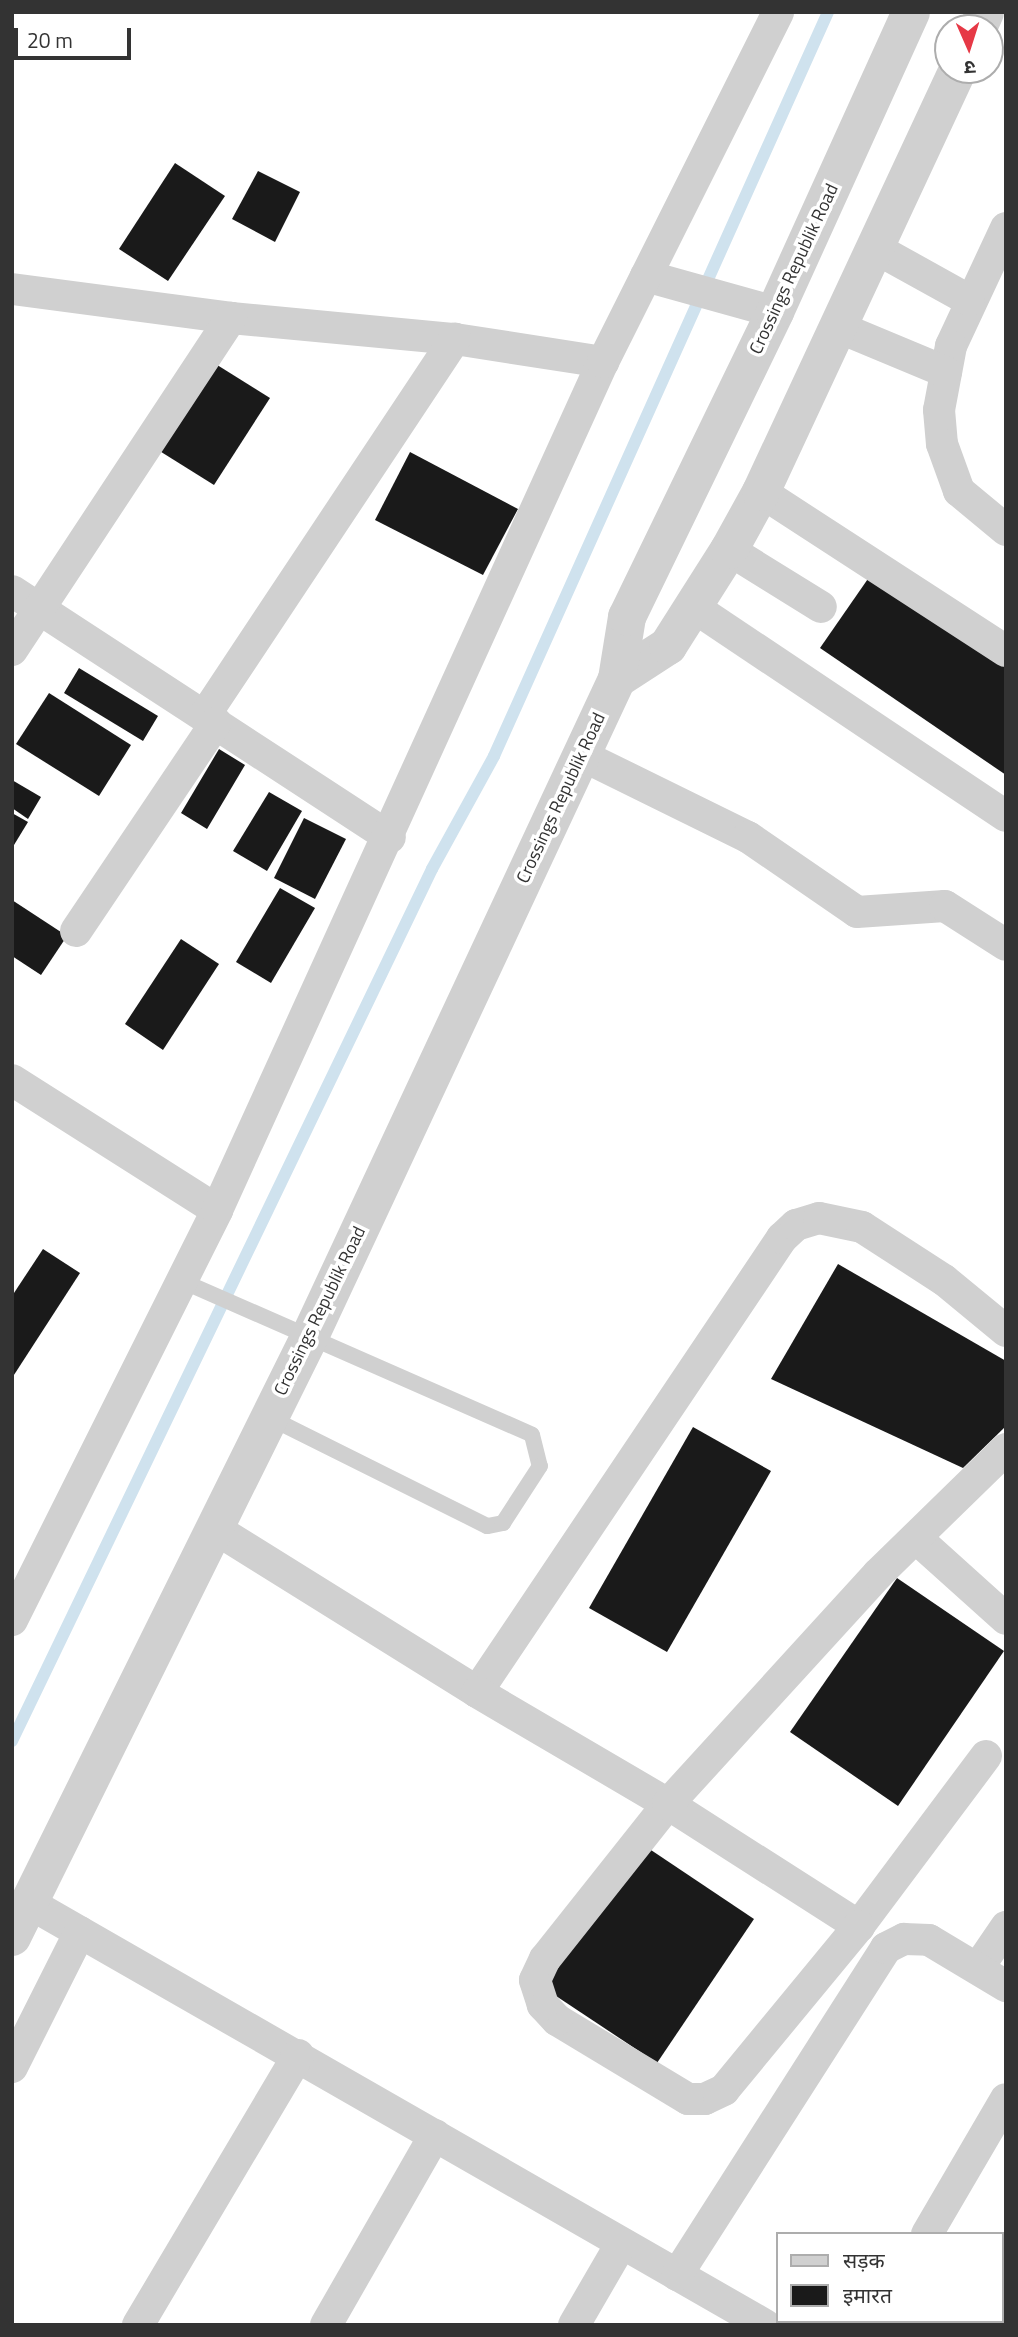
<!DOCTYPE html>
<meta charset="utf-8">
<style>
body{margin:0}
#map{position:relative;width:1018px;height:2337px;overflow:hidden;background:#fff;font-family:"Titillium Web","Noto Sans Devanagari",sans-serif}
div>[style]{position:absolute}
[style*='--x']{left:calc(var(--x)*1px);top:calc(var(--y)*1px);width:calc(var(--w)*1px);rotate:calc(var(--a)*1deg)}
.stream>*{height:12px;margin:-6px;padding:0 6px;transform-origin:6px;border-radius:6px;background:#cfe2ee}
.building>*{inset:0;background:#1a1a1a}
.service>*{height:16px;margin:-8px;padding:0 8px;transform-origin:8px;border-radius:8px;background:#d0d0d0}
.minor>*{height:32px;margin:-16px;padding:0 16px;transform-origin:16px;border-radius:16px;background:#d0d0d0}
.tertiary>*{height:38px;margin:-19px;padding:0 19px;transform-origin:19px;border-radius:19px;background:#d0d0d0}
span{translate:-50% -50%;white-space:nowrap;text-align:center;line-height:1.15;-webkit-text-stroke:7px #fff;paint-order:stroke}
.street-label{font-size:18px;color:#333}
.frame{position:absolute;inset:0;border:14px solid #333;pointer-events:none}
.legend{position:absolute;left:776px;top:2232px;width:228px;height:91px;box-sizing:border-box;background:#fff;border:2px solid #adadad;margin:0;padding:9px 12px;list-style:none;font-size:21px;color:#333}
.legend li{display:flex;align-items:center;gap:14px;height:35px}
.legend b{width:35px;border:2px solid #adadad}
.north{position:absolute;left:934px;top:14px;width:70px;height:70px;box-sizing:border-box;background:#fff;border:2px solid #adadad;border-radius:50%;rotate:177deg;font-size:19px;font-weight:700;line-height:28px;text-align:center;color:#333}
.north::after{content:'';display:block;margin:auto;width:24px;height:32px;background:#e63946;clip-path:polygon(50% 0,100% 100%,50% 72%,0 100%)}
.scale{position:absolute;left:14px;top:28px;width:117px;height:32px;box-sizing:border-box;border:4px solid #333;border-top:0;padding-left:9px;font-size:21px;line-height:24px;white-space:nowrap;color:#333;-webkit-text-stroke:5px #fff;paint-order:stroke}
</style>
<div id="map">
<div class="stream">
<div style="--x:12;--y:1741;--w:968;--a:-64.28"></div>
<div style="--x:432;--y:869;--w:129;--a:-61.2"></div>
<div style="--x:494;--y:756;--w:816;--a:-65.82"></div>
</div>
<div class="building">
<div style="clip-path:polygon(175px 163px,225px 196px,168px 281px,119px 249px)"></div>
<div style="clip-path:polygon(258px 171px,300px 192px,275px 242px,232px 219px)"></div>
<div style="clip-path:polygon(206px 358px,270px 398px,214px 485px,150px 445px)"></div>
<div style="clip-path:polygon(410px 452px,518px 509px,483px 575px,375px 520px)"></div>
<div style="clip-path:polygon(872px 573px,1006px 665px,1006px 775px,820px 648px)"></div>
<div style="clip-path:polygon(79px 668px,158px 716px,143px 741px,64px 693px)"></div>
<div style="clip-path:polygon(49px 693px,131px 745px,99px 796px,16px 744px)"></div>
<div style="clip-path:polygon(219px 749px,245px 765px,207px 829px,181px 813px)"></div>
<div style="clip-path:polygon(12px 780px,41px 797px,28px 819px,12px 808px)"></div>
<div style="clip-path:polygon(269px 792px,302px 811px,267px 871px,233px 851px)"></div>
<div style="clip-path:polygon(12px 813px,28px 822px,14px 845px,12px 844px)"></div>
<div style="clip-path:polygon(304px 818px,346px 839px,315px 899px,274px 878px)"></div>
<div style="clip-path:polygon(280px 888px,315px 908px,271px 983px,236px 962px)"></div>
<div style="clip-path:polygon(12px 900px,67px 936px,41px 975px,12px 956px)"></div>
<div style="clip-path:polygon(181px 939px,219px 964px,163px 1050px,125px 1024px)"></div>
<div style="clip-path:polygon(43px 1249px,80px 1273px,12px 1378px,12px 1296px)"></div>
<div style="clip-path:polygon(838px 1264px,1006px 1361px,1006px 1426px,963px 1468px,771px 1379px)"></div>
<div style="clip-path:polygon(693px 1427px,771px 1471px,667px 1652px,589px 1608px)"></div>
<div style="clip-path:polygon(897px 1578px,1004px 1651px,898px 1806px,790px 1732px)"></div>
<div style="clip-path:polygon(642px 1844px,754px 1919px,657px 2063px,544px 1988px)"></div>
</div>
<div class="service">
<div style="--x:182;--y:1281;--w:382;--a:23.7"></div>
<div style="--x:532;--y:1435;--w:32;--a:76"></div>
<div style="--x:540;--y:1466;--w:68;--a:123"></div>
<div style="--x:503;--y:1523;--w:16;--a:169"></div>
<div style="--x:487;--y:1526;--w:242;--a:-153.5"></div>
</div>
<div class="minor">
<div style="--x:1006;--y:228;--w:130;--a:115"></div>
<div style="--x:951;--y:346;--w:65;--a:100.6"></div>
<div style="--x:939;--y:410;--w:34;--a:85"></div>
<div style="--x:942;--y:444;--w:50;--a:70.1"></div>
<div style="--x:959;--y:491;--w:61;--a:39.7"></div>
<div style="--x:875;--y:248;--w:107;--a:29"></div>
<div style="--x:646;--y:276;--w:134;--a:15.6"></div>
<div style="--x:12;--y:289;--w:221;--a:7.5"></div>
<div style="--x:231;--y:318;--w:225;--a:5.4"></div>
<div style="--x:455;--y:339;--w:150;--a:8.8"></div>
<div style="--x:838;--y:327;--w:117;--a:22.6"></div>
<div style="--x:761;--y:492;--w:292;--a:33"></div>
<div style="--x:729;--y:550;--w:108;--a:31.8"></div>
<div style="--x:12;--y:591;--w:451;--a:33.1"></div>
<div style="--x:695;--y:608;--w:374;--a:33.8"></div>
<div style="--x:12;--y:650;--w:398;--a:-56.6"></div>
<div style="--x:205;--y:715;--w:452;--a:-56.4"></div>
<div style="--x:581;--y:755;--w:186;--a:26.2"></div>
<div style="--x:748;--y:837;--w:132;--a:34.5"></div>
<div style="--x:857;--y:912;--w:88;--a:-3.9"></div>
<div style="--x:945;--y:906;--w:72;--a:32.6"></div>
<div style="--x:76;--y:931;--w:251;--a:-56.1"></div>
<div style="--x:12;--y:1080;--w:243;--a:32.4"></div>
<div style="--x:214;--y:1528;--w:310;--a:31.9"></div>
<div style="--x:477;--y:1692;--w:547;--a:-56.11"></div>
<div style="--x:782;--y:1238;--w:19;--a:-43"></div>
<div style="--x:796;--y:1225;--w:24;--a:-17"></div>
<div style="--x:819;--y:1218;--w:44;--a:11.8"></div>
<div style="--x:862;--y:1227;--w:98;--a:32.9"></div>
<div style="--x:944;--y:1280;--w:80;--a:39.4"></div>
<div style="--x:916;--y:1538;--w:121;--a:42"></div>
<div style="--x:12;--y:1620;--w:458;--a:-63.4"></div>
<div style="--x:217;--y:1210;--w:932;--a:-65.53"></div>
<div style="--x:603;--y:362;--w:391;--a:-63.4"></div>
<div style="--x:477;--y:1692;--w:221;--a:30.4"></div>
<div style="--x:668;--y:1804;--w:227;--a:32.6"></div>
<div style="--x:986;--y:1756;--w:212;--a:126.8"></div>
<div style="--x:859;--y:1926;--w:212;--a:129.5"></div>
<div style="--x:724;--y:2090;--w:21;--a:155"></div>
<div style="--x:705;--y:2099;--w:17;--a:180"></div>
<div style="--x:688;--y:2099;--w:153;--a:-148.9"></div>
<div style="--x:557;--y:2020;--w:21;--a:-133"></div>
<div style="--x:543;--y:2005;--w:26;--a:-108"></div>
<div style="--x:535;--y:1980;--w:23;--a:-65"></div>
<div style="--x:545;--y:1959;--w:198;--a:-51.6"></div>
<div style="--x:668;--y:1804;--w:311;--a:-47.6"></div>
<div style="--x:878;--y:1574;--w:179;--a:-44.3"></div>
<div style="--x:29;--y:1903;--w:848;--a:29.83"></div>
<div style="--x:978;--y:1968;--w:50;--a:-55.7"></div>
<div style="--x:12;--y:2067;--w:151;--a:-63.3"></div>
<div style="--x:927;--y:2234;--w:156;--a:-59.7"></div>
<div style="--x:677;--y:2275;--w:388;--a:-57.4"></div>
<div style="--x:886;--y:1948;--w:20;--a:-27"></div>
<div style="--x:904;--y:1939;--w:25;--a:2"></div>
<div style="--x:929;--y:1940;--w:90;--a:30.9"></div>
<div style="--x:138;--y:2325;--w:314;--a:-59.3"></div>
<div style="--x:326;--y:2325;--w:219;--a:-60.2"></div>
<div style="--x:574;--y:2325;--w:94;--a:-59.9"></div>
<div style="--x:874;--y:2325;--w:4;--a:-63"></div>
</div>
<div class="tertiary">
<div style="--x:978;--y:28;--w:17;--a:-66"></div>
<div style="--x:617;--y:679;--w:61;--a:-32.9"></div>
<div style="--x:668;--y:646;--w:114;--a:-57.6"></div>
<div style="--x:729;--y:550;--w:66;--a:-61.1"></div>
<div style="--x:761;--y:492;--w:466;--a:-65"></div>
<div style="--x:12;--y:1937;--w:673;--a:-63.63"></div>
<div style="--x:311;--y:1334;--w:723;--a:-64.96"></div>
<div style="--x:617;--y:679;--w:63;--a:-80.8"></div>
<div style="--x:627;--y:617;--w:339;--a:-64.1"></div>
<div style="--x:775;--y:312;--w:329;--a:-65.6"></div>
</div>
<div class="street-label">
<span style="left:794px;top:269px;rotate:-65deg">Crossings Republik Road</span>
<span style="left:561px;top:798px;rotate:-65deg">Crossings Republik Road</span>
<span style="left:320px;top:1311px;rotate:-64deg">Crossings Republik Road</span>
</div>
<div class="frame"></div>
<ul class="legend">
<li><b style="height:9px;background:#d0d0d0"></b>सड़क</li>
<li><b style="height:19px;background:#1a1a1a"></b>इमारत</li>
</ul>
<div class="north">उ</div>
<div class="scale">20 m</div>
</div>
